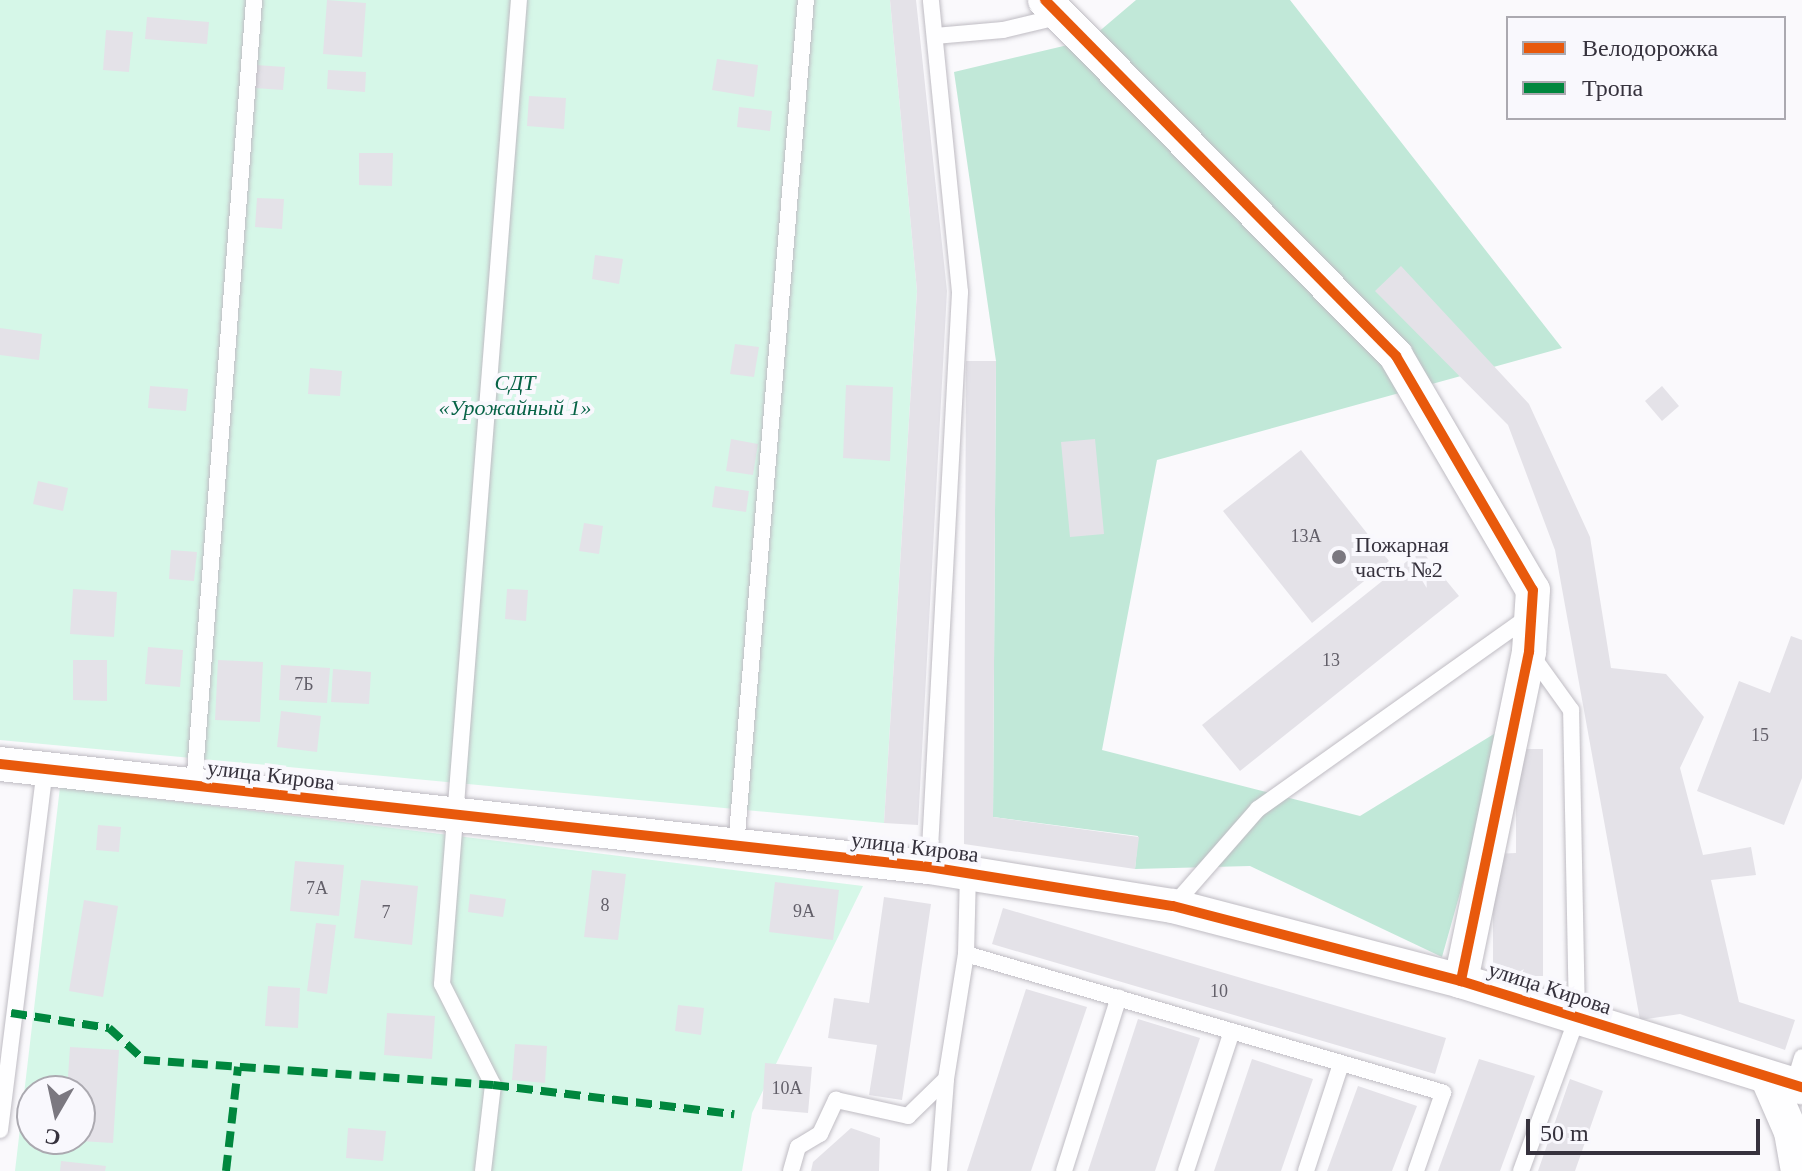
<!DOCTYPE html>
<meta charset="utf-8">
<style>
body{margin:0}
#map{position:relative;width:1802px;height:1171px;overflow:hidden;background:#faf9fc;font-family:"Times New Roman",serif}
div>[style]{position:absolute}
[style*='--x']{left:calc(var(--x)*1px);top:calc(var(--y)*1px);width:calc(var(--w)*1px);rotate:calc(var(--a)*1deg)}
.green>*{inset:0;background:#d6f7e8}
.forest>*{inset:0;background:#c1e8d8}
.building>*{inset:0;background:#e4e2e8}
.roads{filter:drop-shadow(0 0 2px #bfbcc3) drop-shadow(0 0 2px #bfbcc3)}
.lane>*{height:16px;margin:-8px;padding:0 8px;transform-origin:8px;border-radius:8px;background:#fefeff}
.street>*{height:34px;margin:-17px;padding:0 17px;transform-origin:17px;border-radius:17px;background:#fefeff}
.quiet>*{height:8px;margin-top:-4px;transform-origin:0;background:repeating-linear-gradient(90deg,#00873e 0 16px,transparent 0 24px)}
.cycleway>*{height:10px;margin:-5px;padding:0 5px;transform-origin:5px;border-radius:5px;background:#e8590c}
.dots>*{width:22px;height:22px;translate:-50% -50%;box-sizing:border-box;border:4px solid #f9f8fd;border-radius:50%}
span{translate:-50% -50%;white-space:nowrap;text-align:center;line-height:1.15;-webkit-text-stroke:8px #f9f8fd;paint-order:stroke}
.number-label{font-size:18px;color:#625f69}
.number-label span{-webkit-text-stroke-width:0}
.park-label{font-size:22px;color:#076346;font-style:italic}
.poi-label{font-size:22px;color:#36323d}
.left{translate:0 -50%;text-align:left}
.street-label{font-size:22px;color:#36323d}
.legend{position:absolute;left:1506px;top:16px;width:280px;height:104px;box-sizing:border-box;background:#f9f8fd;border:2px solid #aba9b0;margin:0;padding:10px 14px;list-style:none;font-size:24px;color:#36323d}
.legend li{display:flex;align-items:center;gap:16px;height:40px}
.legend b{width:40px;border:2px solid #aba9b0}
.north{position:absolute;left:16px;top:1075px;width:80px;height:80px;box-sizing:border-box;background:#f9f8fd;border:2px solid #aba9b0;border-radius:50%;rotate:189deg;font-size:22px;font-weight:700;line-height:32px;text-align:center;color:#36323d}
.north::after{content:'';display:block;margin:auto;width:28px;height:36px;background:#7b7880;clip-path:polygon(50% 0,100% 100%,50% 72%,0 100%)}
.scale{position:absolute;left:1526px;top:1119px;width:234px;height:36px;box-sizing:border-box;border:4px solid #36323d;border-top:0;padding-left:10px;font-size:24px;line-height:28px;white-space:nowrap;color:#36323d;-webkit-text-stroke:6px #f9f8fd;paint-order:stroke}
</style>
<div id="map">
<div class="green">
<div style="clip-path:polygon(0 0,890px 0,917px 291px,884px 823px,0 740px)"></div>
<div style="clip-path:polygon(evenodd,60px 787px,863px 886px,752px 1113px,742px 1171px,15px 1171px,60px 787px,32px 1091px,80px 1091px,80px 1139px,32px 1139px,32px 1091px)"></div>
</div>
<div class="forest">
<div style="clip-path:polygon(1136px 0,1290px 0,1562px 348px,1157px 460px,1102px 750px,1360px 816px,1507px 726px,1442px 957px,1250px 866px,1135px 869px,1138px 836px,993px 817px,996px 361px,954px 72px,1089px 40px)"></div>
</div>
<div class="building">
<div style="clip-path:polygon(327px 0,366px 3px,362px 57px,323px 54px)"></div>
<div style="clip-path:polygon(890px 0,916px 0,947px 291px,918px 825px,884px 823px,917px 291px)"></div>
<div style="clip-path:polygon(147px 17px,209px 22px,207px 44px,145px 39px)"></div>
<div style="clip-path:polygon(106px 30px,133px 32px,129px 72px,103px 70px)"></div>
<div style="clip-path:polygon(717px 59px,758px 65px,754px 97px,712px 90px)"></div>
<div style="clip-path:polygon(256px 65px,285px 67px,283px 90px,254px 88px)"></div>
<div style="clip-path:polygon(328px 70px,366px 72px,365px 92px,327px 89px)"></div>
<div style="clip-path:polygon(529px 96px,566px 98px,564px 129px,527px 126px)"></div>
<div style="clip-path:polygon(739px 107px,772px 111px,770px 131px,737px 127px)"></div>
<div style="clip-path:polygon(359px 153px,393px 153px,392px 186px,359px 185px)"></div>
<div style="clip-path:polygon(257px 198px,284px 199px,282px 229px,255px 227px)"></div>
<div style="clip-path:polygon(595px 255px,623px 259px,619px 284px,592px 279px)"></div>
<div style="clip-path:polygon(1401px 266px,1529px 404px,1590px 537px,1611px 668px,1666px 674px,1704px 717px,1680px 768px,1703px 855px,1751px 847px,1756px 875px,1711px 880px,1739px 1002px,1795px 1020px,1785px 1050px,1680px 1014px,1640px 1020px,1555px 550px,1508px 425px,1375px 291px)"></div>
<div style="clip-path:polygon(0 328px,42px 334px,39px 360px,0 355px)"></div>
<div style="clip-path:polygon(735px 344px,759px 347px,754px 377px,730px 374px)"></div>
<div style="clip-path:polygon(966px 361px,996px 361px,993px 817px,1139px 837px,1135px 869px,964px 844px)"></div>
<div style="clip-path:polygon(310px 368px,342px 371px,340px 396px,308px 394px)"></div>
<div style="clip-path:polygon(846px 385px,893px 387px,890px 461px,843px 458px)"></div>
<div style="clip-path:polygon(150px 386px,188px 389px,186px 411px,148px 408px)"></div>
<div style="clip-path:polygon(1662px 386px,1679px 406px,1662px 421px,1645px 401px)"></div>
<div style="clip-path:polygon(731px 439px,758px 444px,753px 475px,726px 471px)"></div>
<div style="clip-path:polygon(1095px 439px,1104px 534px,1070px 537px,1061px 442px)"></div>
<div style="clip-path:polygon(1301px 450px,1389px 561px,1312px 623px,1223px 511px)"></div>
<div style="clip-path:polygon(38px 481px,68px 488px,63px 511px,33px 504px)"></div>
<div style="clip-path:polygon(715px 486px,749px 491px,746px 512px,712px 507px)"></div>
<div style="clip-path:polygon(584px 523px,603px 526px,599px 554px,579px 551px)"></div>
<div style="clip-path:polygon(171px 550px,197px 552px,194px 581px,169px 579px)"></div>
<div style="clip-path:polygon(1421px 550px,1459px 596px,1240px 771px,1202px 725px)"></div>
<div style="clip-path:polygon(73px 589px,117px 592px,114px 637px,70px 634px)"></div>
<div style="clip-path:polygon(507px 589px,528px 590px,526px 621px,505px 619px)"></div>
<div style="clip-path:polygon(1791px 636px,1802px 640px,1802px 778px,1784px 825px,1697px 791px,1739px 681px,1770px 693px)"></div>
<div style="clip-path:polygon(148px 647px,183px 650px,180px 687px,145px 684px)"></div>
<div style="clip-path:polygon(73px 660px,107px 660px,107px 701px,73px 700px)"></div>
<div style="clip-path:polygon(218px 660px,263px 662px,260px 722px,215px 720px)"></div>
<div style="clip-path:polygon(281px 665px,330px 668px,327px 703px,279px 700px)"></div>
<div style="clip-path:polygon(333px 669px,371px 672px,369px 704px,331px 702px)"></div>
<div style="clip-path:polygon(281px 711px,321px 716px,317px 752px,277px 747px)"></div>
<div style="clip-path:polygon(1516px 749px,1543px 749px,1543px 976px,1493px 976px,1493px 854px,1516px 853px)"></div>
<div style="clip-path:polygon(98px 825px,121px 827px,119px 852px,96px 850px)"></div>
<div style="clip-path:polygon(295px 861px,344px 865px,339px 916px,290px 911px)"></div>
<div style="clip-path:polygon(592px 870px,626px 874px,618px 940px,584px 937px)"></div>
<div style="clip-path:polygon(361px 880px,418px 886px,412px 945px,354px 938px)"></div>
<div style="clip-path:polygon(775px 882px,839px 890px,833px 940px,769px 932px)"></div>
<div style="clip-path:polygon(470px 894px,506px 899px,503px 917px,468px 912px)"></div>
<div style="clip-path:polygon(884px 897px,931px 904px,902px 1100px,869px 1095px,877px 1045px,828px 1038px,834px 998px,869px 1003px)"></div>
<div style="clip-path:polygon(84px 900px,118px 906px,103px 997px,69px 991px)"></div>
<div style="clip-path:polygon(1003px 908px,1446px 1038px,1435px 1074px,992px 944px)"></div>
<div style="clip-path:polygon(316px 923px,336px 925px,327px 994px,307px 991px)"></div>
<div style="clip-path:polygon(268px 986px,300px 988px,298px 1028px,265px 1026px)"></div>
<div style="clip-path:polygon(1026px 989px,1087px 1007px,1031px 1171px,967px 1171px)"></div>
<div style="clip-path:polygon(678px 1005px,704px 1008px,701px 1035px,675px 1031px)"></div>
<div style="clip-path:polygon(387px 1013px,435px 1016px,432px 1059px,384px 1055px)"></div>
<div style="clip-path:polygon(1138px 1019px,1200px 1038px,1155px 1171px,1088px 1171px)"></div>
<div style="clip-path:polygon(515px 1044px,547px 1046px,545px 1083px,512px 1080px)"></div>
<div style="clip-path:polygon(70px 1047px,119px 1050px,113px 1143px,80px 1141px,80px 1091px,67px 1091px)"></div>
<div style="clip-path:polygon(1252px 1059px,1313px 1079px,1281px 1171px,1214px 1171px)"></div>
<div style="clip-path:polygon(1479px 1059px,1535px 1076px,1500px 1171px,1438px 1171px)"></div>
<div style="clip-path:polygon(765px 1063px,812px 1067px,808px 1113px,762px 1109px)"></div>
<div style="clip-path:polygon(1570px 1079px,1603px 1091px,1575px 1171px,1538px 1171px)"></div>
<div style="clip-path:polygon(1358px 1086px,1417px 1106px,1392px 1171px,1327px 1171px)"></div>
<div style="clip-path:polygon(348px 1128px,386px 1131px,383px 1161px,346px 1158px)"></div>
<div style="clip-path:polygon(851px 1128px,880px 1138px,879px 1171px,811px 1171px,813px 1162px)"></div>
<div style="clip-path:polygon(61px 1161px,106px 1166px,105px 1171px,60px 1171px)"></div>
</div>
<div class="roads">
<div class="lane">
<div style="--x:935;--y:36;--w:68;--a:-5"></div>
<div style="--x:1003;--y:30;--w:56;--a:-13.5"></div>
<div style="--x:194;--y:786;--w:788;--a:-85.63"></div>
<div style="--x:736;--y:847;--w:850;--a:-85.28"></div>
<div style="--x:929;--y:867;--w:576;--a:-86.91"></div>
<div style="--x:960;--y:292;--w:293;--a:-95.7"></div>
<div style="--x:1173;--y:906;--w:129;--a:-48.8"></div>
<div style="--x:1258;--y:809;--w:334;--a:-35.4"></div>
<div style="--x:966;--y:954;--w:497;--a:16.2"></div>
<div style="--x:1443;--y:1093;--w:83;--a:109.1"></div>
<div style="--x:1794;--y:1084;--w:28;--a:-73"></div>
<div style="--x:0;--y:1130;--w:363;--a:-82.9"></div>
<div style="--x:483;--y:1171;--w:87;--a:-83.4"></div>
<div style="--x:493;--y:1085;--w:113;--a:-116.8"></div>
<div style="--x:442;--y:984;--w:987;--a:-85.53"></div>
<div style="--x:791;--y:1171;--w:25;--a:-74"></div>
<div style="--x:798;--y:1147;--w:26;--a:-31"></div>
<div style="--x:820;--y:1134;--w:38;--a:-65"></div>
<div style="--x:836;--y:1100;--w:74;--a:12.5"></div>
<div style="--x:908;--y:1116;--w:53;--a:-44.2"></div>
<div style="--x:939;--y:1171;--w:92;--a:-85.6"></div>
<div style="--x:946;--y:1079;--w:127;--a:-80.9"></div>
<div style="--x:966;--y:954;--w:81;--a:-88.6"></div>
<div style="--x:1064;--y:1171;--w:182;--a:-72.5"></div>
<div style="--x:1186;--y:1171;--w:147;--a:-71.8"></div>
<div style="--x:1306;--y:1171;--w:113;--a:-71.9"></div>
<div style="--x:1521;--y:1171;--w:163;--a:-69.9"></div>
<div style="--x:1577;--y:1018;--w:308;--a:-91.1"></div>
<div style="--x:1571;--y:710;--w:70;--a:-125.7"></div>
</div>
<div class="street">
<div style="--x:1045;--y:0;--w:500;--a:45.4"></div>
<div style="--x:1396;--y:356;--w:271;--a:59.7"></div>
<div style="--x:1533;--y:590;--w:62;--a:93.7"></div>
<div style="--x:1529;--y:652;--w:336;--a:101.7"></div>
<div style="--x:0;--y:764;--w:935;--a:6.33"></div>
<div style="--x:929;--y:867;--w:247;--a:9.1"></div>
<div style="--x:1173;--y:906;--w:298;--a:14.6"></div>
<div style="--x:1461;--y:981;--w:357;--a:17.3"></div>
<div style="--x:1767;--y:1077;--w:60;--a:66.4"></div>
<div style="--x:1791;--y:1132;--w:40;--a:80"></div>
</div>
</div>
<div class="quiet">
<div style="--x:11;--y:1013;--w:99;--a:8.7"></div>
<div style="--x:109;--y:1028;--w:47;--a:42.4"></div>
<div style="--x:144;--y:1060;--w:350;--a:4.1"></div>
<div style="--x:493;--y:1085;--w:243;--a:6.9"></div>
<div style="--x:226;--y:1171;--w:105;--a:-83.4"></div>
</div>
<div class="cycleway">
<div style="--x:1045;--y:0;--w:500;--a:45.4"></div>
<div style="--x:1396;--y:356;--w:271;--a:59.7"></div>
<div style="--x:1533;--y:590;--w:62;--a:93.7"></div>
<div style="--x:1529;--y:652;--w:336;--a:101.7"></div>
<div style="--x:0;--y:764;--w:935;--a:6.33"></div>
<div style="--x:929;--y:867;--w:247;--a:9.1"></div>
<div style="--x:1173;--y:906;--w:298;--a:14.6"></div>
<div style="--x:1461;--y:981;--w:357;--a:17.3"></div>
</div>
<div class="dots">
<div style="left:1339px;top:557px;background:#7b7880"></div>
</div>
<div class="number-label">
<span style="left:1306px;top:536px">13А</span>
<span style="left:1331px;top:660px">13</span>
<span style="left:304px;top:684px">7Б</span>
<span style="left:1760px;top:735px">15</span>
<span style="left:317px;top:888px">7А</span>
<span style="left:605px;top:905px">8</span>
<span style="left:804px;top:911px">9А</span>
<span style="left:386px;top:912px">7</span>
<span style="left:1219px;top:991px">10</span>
<span style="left:787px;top:1088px">10А</span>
</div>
<div class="park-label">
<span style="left:515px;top:395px">СДТ<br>«Урожайный 1»</span>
</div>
<div class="poi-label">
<span class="left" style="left:1355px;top:557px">Пожарная<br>часть №2</span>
</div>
<div class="street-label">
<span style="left:271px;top:775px;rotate:7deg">улица Кирова</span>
<span style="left:915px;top:847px;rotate:7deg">улица Кирова</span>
<span style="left:1550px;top:988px;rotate:18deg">улица Кирова</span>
</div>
<ul class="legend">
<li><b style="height:10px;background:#e8590c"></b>Велодорожка</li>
<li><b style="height:10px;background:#00873e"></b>Тропа</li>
</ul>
<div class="north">С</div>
<div class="scale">50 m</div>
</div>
